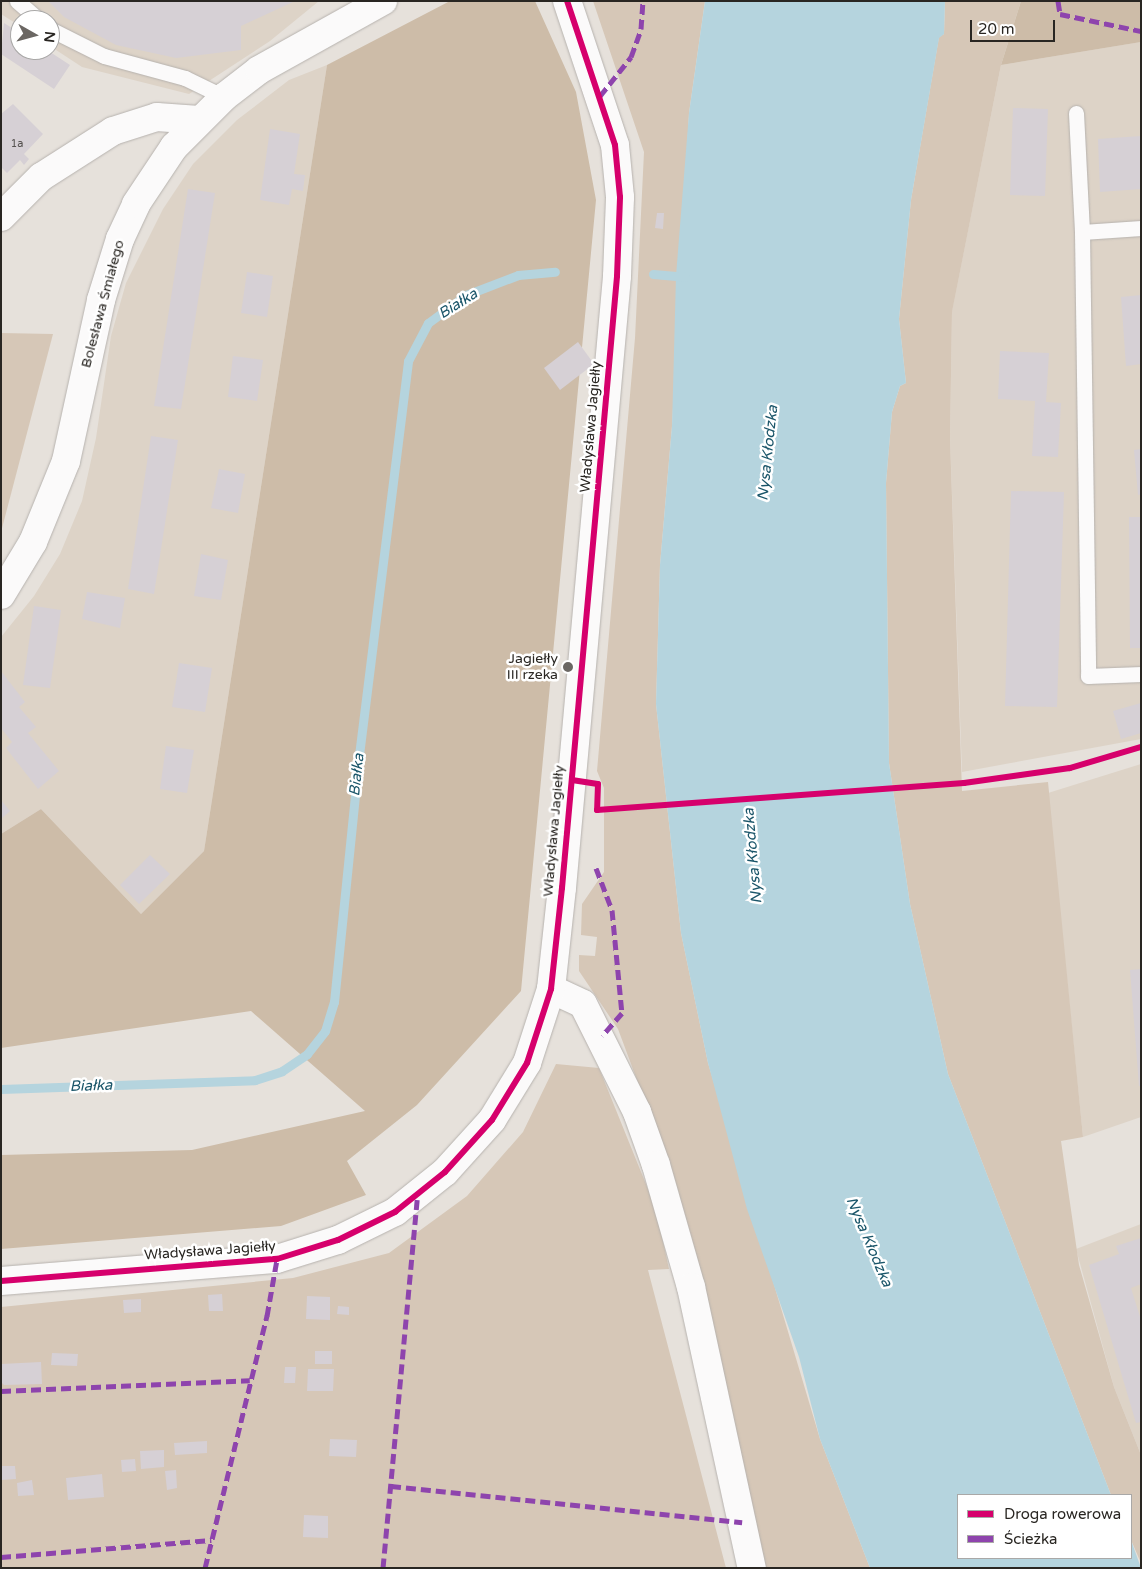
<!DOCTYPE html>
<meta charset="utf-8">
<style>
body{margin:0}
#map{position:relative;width:1142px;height:1569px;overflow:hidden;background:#e6e1db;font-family:"Varela Round",sans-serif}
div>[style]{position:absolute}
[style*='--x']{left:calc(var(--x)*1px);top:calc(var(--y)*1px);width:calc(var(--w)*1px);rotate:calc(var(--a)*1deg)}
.built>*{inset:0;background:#ddd3c7}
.green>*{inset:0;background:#d6c7b7}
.forest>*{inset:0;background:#cdbca8}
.water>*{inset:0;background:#b5d4de}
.stream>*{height:9px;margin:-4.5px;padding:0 4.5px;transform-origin:4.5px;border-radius:4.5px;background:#b5d4de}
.building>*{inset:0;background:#d6d0d5}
.roads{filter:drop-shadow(0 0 1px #b6b2ae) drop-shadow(0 0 1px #b6b2ae)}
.lane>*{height:15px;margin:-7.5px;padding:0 7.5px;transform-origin:7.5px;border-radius:7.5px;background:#fbfafa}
.street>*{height:28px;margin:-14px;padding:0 14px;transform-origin:14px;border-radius:14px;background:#fbfafa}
.secondary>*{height:28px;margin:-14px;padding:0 14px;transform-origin:14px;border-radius:14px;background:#fbfafa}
.quiet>*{height:5px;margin-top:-2.5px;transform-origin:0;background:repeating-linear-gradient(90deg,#8e44ad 0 10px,transparent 0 15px)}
.cycleway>*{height:6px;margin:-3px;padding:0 3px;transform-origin:3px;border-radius:3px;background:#d6006c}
.dots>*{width:14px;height:14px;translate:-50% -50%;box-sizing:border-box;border:2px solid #fff;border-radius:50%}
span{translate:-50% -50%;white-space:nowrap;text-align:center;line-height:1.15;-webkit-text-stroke:5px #fff;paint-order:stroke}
.number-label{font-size:11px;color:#565250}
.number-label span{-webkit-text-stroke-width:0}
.street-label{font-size:14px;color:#292622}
.poi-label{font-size:14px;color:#292622}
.right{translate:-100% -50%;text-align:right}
.water-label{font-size:15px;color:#1b566a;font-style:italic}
.frame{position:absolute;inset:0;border:2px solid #292622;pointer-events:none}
.legend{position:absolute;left:957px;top:1494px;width:175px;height:65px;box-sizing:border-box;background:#fff;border:1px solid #a9a8a7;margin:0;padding:6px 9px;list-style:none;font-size:15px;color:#292622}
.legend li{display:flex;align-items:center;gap:10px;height:25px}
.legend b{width:25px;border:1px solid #a9a8a7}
.north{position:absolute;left:10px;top:10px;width:50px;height:50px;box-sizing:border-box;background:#fff;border:1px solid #a9a8a7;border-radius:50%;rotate:97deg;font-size:14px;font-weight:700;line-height:20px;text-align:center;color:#292622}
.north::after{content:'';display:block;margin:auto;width:18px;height:22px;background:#6b6763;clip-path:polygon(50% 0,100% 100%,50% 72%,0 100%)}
.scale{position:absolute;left:970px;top:20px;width:85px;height:22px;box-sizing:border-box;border:2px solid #292622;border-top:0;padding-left:6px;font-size:15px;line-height:18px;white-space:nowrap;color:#292622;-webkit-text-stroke:4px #fff;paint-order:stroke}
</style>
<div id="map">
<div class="built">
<div style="clip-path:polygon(1px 1px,319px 1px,270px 41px,189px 94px,82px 67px,50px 46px,50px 20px,20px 20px,20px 26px,1px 14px)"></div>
<div style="clip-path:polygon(1141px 42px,1141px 739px,962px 772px,950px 438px,952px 311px,1001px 65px)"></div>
<div style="clip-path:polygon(327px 65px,204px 851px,141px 914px,41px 809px,1px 834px,1px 637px,34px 596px,60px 554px,82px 501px,96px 438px,111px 336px,126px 283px,163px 209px,193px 164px,237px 120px,289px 80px)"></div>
<div style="clip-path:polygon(1141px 764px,1141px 1117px,1083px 1137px,1048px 793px)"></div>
<div style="clip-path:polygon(1141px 1224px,1141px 1455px,1114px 1387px,1076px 1249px)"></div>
</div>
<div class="green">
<div style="clip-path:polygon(593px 1px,705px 1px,689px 113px,672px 426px,660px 565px,656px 704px,681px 933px,708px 1063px,820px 1439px,870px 1568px,765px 1568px,678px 1190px,618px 1029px,579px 971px,579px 955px,595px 956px,597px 937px,581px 935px,582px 904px,604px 872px,604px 788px,597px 771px,635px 338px,644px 152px)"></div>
<div style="clip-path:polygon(945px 1px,1021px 1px,1001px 65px,952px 312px,950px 438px,962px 791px,1048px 782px,1083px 1137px,1061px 1141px,1079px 1265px,1114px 1387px,1141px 1455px,1141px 1563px,1131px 1540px,1131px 1495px,1111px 1495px,948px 1074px,910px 904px,889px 763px,886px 483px,892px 412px,900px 386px,906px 383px,899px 319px,911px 200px,939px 37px,944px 34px)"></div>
<div style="clip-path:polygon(1px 333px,53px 334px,1px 532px)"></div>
<div style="clip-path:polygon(556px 1064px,599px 1068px,656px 1209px,669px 1269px,648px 1270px,726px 1568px,1px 1568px,1px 1307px,293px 1278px,389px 1253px,467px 1196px,523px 1132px)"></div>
</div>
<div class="forest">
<div style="clip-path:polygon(450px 1px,535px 1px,576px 92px,596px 200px,521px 991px,417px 1105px,347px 1161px,366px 1195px,281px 1226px,1px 1249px,1px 1155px,192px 1150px,365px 1111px,251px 1011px,1px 1048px,1px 834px,41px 809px,141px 914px,204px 851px,327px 65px)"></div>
<div style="clip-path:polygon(1021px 1px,1141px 1px,1141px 42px,1001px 65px)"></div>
</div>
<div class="water">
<div style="clip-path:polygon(705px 1px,945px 1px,944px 34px,939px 38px,911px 200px,899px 319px,906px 383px,900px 386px,892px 412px,886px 483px,889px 763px,910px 904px,948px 1074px,1111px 1495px,958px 1495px,958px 1558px,1131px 1558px,1131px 1540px,1141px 1568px,870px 1568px,820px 1439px,799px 1357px,747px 1209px,708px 1063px,681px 933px,656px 704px,660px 565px,672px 426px,676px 276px,689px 113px)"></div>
</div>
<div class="stream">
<div style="--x:653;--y:274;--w:32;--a:5"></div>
<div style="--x:1;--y:1089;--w:254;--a:-2"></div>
<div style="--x:255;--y:1080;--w:28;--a:-18"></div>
<div style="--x:282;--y:1071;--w:30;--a:-34"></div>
<div style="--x:307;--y:1054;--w:29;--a:-52"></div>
<div style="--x:325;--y:1031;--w:30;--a:-73"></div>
<div style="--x:334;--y:1002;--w:248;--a:-84.2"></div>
<div style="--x:359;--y:755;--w:397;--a:-82.9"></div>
<div style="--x:408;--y:361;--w:43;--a:-62.2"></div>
<div style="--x:428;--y:323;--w:47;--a:-36.4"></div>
<div style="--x:466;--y:295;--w:56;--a:-21"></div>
<div style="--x:518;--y:275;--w:37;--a:-5"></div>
</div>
<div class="building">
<div style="clip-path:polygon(48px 1px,295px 1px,241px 26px,241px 50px,176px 58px,116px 45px,64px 17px)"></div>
<div style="clip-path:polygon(4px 23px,20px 33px,20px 50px,47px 50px,70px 65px,54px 89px,1px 54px)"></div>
<div style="clip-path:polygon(13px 104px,43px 134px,24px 154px,29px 159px,24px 165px,20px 160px,7px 173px,1px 167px,1px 114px)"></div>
<div style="clip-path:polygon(1013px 108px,1048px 109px,1045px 196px,1010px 195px)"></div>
<div style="clip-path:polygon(270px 129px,300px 134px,294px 174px,305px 175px,303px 191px,292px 189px,289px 205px,260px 200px)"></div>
<div style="clip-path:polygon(1141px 136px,1141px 189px,1100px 192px,1098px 139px)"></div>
<div style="clip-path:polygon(188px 189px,215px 193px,181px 409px,154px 406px)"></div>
<div style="clip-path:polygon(657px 213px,664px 213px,663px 229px,655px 228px)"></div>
<div style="clip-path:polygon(247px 272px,273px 276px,267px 317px,241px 313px)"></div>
<div style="clip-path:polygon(1141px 295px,1141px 364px,1126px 366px,1121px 297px)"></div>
<div style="clip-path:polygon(578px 342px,594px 364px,560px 390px,544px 368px)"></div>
<div style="clip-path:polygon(1000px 351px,1049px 353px,1046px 402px,1061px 403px,1058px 457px,1032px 456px,1035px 401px,998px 399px)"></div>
<div style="clip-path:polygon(233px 356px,263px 360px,257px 401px,228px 397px)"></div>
<div style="clip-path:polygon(151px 436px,178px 440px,154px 594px,128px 589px)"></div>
<div style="clip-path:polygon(1141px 449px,1141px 494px,1138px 495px,1134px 450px)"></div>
<div style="clip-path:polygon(219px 469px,245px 474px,238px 513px,211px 508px)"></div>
<div style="clip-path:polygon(1011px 491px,1064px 492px,1057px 707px,1005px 706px)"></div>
<div style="clip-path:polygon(1129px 517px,1141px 517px,1141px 648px,1130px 648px)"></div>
<div style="clip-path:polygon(201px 554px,228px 560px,221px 600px,194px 596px)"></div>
<div style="clip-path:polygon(87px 592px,125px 598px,120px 628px,82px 619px)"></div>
<div style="clip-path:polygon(34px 606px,61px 610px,50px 688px,23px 685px)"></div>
<div style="clip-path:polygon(179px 663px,212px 668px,205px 712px,172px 707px)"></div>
<div style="clip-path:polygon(1px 671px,25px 702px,19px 707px,36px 727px,28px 733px,59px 771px,38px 789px,6px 748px,12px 742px,1px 728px)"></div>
<div style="clip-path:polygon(1141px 703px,1141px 733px,1121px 739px,1113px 711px)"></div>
<div style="clip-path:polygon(166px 746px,194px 750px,187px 793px,160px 789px)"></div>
<div style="clip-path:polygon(1px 800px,10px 811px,1px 819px)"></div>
<div style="clip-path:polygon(150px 855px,170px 874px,139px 904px,120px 885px)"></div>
<div style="clip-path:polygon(1141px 969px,1141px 1086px,1139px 1086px,1130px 970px)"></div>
<div style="clip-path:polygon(1141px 1238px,1141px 1284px,1131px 1288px,1141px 1320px,1141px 1422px,1136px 1423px,1089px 1265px,1119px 1254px,1116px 1246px)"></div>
<div style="clip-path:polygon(222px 1294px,223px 1311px,209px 1311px,208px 1295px)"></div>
<div style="clip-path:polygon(307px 1296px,330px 1297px,330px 1320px,306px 1319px)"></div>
<div style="clip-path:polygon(141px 1299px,141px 1312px,124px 1313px,123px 1300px)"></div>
<div style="clip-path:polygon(338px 1306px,349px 1307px,349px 1315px,337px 1314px)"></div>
<div style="clip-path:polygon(315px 1351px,332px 1351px,332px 1364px,315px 1364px)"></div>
<div style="clip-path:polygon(52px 1353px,78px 1354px,77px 1366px,51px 1365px)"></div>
<div style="clip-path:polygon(41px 1362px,42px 1384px,4px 1385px,1px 1382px,1px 1364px)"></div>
<div style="clip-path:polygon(285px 1367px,296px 1367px,295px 1383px,284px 1383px)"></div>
<div style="clip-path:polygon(308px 1369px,334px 1369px,333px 1391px,307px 1391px)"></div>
<div style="clip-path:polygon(330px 1439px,357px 1440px,356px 1457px,329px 1456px)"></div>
<div style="clip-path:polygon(207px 1441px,207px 1453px,175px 1455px,174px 1443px)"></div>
<div style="clip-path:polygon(164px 1450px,164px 1467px,141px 1469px,140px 1451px)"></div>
<div style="clip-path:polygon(135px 1459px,136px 1471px,122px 1472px,121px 1460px)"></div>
<div style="clip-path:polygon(1px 1466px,15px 1466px,16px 1479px,1px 1480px)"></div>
<div style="clip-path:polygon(176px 1470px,177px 1488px,167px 1490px,165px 1471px)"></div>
<div style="clip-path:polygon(102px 1474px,104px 1497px,68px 1500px,66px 1478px)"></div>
<div style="clip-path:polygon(32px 1480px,34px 1495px,18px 1496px,17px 1483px)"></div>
<div style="clip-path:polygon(304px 1515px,328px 1516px,328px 1538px,303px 1537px)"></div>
</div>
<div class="roads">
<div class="lane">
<div style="--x:17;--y:1;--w:29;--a:41"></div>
<div style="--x:50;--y:29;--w:60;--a:26.6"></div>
<div style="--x:104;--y:56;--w:84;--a:15.2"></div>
<div style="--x:185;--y:78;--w:43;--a:26"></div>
<div style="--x:1076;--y:113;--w:119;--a:87.1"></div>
<div style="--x:1141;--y:228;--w:59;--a:176.1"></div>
<div style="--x:1082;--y:232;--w:444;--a:89.2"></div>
<div style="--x:1088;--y:676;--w:53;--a:-2.2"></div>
</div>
<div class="street">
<div style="--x:1;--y:217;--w:57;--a:-45"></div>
<div style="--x:41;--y:177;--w:85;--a:-32.6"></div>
<div style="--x:113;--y:131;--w:46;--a:-17.7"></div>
<div style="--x:157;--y:117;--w:42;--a:4.1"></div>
<div style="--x:551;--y:989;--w:35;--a:25"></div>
<div style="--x:583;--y:1004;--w:121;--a:63.4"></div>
<div style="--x:637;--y:1112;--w:56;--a:70.3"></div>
<div style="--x:656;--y:1165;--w:127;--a:74"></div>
<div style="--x:691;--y:1287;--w:288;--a:77.8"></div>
<div style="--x:1;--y:1281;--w:277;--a:-4.6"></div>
<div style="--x:277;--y:1259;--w:64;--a:-17.3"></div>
<div style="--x:338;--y:1240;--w:64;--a:-26.2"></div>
<div style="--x:395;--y:1212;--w:64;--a:-38.7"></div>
<div style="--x:445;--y:1172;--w:70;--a:-47.9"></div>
<div style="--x:492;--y:1120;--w:67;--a:-58.4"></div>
<div style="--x:527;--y:1063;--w:78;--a:-72"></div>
<div style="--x:551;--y:989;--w:102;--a:-83.8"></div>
<div style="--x:562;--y:888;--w:614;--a:-84.86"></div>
<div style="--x:617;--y:276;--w:79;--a:-87.8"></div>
<div style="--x:620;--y:197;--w:52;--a:-95.5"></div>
<div style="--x:615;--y:145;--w:152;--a:-108.4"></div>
</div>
<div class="secondary">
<div style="--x:1;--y:595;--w:62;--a:-58.9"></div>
<div style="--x:33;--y:542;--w:87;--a:-67.8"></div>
<div style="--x:66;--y:461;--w:165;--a:-77.7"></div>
<div style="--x:101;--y:300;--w:64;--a:-72.7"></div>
<div style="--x:120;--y:239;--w:38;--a:-65"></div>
<div style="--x:136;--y:204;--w:69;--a:-56.3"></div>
<div style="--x:174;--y:147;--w:71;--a:-45"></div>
<div style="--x:224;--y:97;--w:44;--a:-37.6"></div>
<div style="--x:259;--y:70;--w:142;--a:-29.1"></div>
</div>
</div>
<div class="quiet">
<div style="--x:1058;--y:1;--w:13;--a:81"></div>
<div style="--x:1060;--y:14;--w:83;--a:11.9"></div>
<div style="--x:600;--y:96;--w:50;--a:-51.5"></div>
<div style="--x:631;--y:57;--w:30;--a:-70"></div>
<div style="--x:641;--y:29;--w:28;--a:-86"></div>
<div style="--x:596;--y:868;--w:45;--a:69.1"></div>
<div style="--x:612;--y:910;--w:103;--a:84.5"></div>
<div style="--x:622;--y:1013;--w:30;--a:131"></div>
<div style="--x:1;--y:1391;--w:249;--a:-2.5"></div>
<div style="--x:391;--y:1486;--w:353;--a:5.9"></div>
<div style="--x:1;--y:1557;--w:211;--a:-4.6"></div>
<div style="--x:205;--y:1568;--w:260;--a:-76.2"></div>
<div style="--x:267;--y:1316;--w:58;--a:-80"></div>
<div style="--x:383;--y:1568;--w:376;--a:-84.7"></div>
</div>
<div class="cycleway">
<div style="--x:572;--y:780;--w:26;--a:9"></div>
<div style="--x:598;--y:784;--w:26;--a:92"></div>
<div style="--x:597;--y:810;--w:368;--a:-4.2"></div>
<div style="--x:964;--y:783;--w:107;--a:-8.1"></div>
<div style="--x:1070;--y:768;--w:74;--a:-16.5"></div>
<div style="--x:1;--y:1281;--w:277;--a:-4.6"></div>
<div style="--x:277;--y:1259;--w:64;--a:-17.3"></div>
<div style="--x:338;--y:1240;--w:64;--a:-26.2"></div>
<div style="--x:395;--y:1212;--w:64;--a:-38.7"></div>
<div style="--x:445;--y:1172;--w:70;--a:-47.9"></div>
<div style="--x:492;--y:1120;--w:67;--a:-58.4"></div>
<div style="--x:527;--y:1063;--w:78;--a:-72"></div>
<div style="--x:551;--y:989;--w:102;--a:-83.8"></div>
<div style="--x:562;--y:888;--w:614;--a:-84.86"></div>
<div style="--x:617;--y:276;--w:79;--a:-87.8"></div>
<div style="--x:620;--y:197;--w:52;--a:-95.5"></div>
<div style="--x:615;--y:145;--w:152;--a:-108.4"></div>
</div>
<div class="dots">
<div style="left:568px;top:667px;background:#6b6763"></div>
</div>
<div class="number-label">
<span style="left:17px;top:144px">1a</span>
</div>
<div class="street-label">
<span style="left:103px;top:304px;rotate:-75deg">Bolesława Śmiałego</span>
<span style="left:591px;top:427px;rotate:-85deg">Władysława Jagiełły</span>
<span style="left:554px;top:831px;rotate:-85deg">Władysława Jagiełły</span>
<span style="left:210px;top:1251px;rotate:-4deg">Władysława Jagiełły</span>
</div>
<div class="poi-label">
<span class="right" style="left:558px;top:667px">Jagiełły<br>III rzeka</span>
</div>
<div class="water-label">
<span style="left:458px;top:304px;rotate:-32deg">Białka</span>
<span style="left:768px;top:453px;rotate:-84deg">Nysa Kłodzka</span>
<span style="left:357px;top:775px;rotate:-84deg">Białka</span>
<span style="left:753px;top:856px;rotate:-95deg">Nysa Kłodzka</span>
<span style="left:91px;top:1086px;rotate:-2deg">Białka</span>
<span style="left:869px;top:1242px;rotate:67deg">Nysa Kłodzka</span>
</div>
<div class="frame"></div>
<ul class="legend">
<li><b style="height:6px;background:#d6006c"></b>Droga rowerowa</li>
<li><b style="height:6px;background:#8e44ad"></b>Ścieżka</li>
</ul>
<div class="north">N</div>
<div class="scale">20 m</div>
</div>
